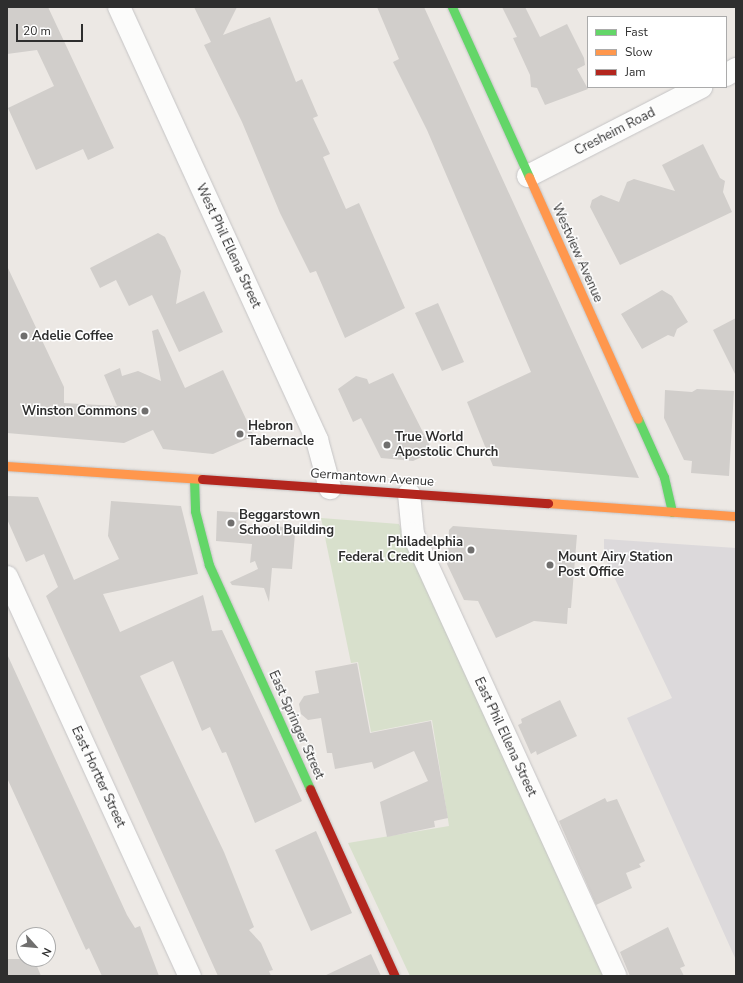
<!DOCTYPE html>
<style>
body{margin:0}
#map{position:relative;width:743px;height:983px;overflow:hidden;background:#ece8e4;font-family:"Nunito Sans",sans-serif}
div>[style]{position:absolute}
[style*='--x']{left:calc(var(--x)*1px);top:calc(var(--y)*1px);width:calc(var(--w)*1px);rotate:calc(var(--a)*1deg)}
.industrial>*{inset:0;background:#dcd9db}
.cemetery>*{inset:0;background:#d8e0cc}
.building>*{inset:0;background:#d1cecb}
.roads{filter:drop-shadow(0 0 1px #c5c4c5) drop-shadow(0 0 1px #c5c4c5)}
.street>*{height:22px;margin:-11px;padding:0 11px;transform-origin:11px;border-radius:11px;background:#fcfcfb}
.fast>*{height:9px;margin:-4.5px;padding:0 4.5px;transform-origin:4.5px;border-radius:4.5px;background:#63d668}
.slow>*{height:9px;margin:-4.5px;padding:0 4.5px;transform-origin:4.5px;border-radius:4.5px;background:#ff974d}
.jam>*{height:9px;margin:-4.5px;padding:0 4.5px;transform-origin:4.5px;border-radius:4.5px;background:#b3261e}
.dots>*{width:11px;height:11px;translate:-50% -50%;box-sizing:border-box;border:2px solid #fff;border-radius:50%}
span{translate:-50% -50%;white-space:nowrap;text-align:center;line-height:1.15;-webkit-text-stroke:3px #fff;paint-order:stroke}
.street-label{font-size:13px;color:#2e2e2e}
.poi-label{font-size:13px;color:#2e2e2e;font-weight:700}
.left{translate:0 -50%;text-align:left}
.right{translate:-100% -50%;text-align:right}
.frame{position:absolute;inset:0;border:8px solid #2e2e2e;pointer-events:none}
.legend{position:absolute;left:587px;top:16px;width:140px;height:72px;box-sizing:border-box;background:#fff;border:1px solid #ababab;margin:0;padding:5px 7px;list-style:none;font-size:12px;color:#2e2e2e}
.legend li{display:flex;align-items:center;gap:8px;height:20px}
.legend b{width:20px;border:1px solid #ababab}
.north{position:absolute;left:16px;top:927px;width:40px;height:40px;box-sizing:border-box;background:#fff;border:1px solid #ababab;border-radius:50%;rotate:117deg;font-size:11px;font-weight:700;line-height:16px;text-align:center;color:#2e2e2e}
.north::after{content:'';display:block;margin:auto;width:14px;height:18px;background:#706f6e;clip-path:polygon(50% 0,100% 100%,50% 72%,0 100%)}
.scale{position:absolute;left:16px;top:24px;width:67px;height:18px;box-sizing:border-box;border:2px solid #2e2e2e;border-top:0;padding-left:5px;font-size:12px;line-height:14px;white-space:nowrap;color:#2e2e2e;-webkit-text-stroke:3px #fff;paint-order:stroke}
</style>
<div id="map">
<div class="industrial">
<div style="clip-path:polygon(604px 539px,736px 548px,736px 960px,627px 718px,672px 698px,604px 556px)"></div>
</div>
<div class="cemetery">
<div style="clip-path:polygon(321px 518px,399px 524px,603px 976px,410px 976px,348px 843px,449px 826px,432px 720px,371px 732px,358px 662px,351px 663px)"></div>
</div>
<div class="building">
<div style="clip-path:polygon(7px 7px,48px 7px,114px 148px,88px 160px,83px 149px,36px 170px,8px 108px,54px 86px,37px 50px,7px 54px)"></div>
<div style="clip-path:polygon(194px 7px,237px 7px,223px 35px,270px 17px,296px 82px,302px 79px,318px 116px,313px 118px,330px 154px,323px 157px,346px 209px,359px 203px,405px 308px,345px 338px,316px 271px,310px 273px,280px 213px,242px 122px,204px 45px,211px 42px)"></div>
<div style="clip-path:polygon(377px 7px,424px 7px,639px 478px,493px 466px,467px 402px,531px 372px,427px 130px,393px 62px,399px 59px)"></div>
<div style="clip-path:polygon(502px 7px,525px 7px,540px 37px,567px 24px,584px 58px,585px 65px,577px 69px,588px 89px,545px 105px,537px 88px,531px 87px,530px 75px,513px 38px,517px 37px)"></div>
<div style="clip-path:polygon(703px 144px,720px 178px,725px 181px,723px 192px,732px 212px,620px 265px,590px 207px,592px 200px,601px 195px,619px 202px,627px 182px,634px 179px,675px 191px,662px 165px)"></div>
<div style="clip-path:polygon(158px 233px,165px 237px,181px 271px,176px 304px,204px 291px,223px 332px,179px 352px,152px 295px,129px 306px,116px 280px,100px 288px,90px 268px)"></div>
<div style="clip-path:polygon(7px 266px,64px 387px,64px 403px,117px 406px,104px 375px,120px 368px,122px 376px,138px 371px,161px 381px,152px 331px,158px 329px,185px 388px,223px 370px,254px 436px,213px 454px,163px 449px,153px 430px,124px 443px,7px 433px)"></div>
<div style="clip-path:polygon(662px 290px,672px 296px,688px 322px,677px 329px,674px 337px,668px 335px,642px 349px,621px 314px)"></div>
<div style="clip-path:polygon(438px 303px,464px 362px,442px 371px,415px 313px)"></div>
<div style="clip-path:polygon(736px 318px,736px 376px,713px 330px)"></div>
<div style="clip-path:polygon(393px 373px,433px 452px,413px 461px,381px 458px,361px 418px,353px 422px,338px 389px,356px 376px,367px 379px,369px 384px)"></div>
<div style="clip-path:polygon(697px 389px,734px 391px,729px 476px,691px 473px,692px 461px,684px 460px,664px 418px,665px 390px,692px 392px)"></div>
<div style="clip-path:polygon(7px 496px,38px 497px,74px 580px,119px 559px,108px 536px,111px 501px,181px 506px,198px 574px,103px 594px,120px 632px,203px 595px,212px 631px,222px 630px,302px 801px,255px 823px,226px 752px,222px 753px,210px 727px,202px 731px,173px 661px,140px 676px,224px 852px,254px 927px,249px 930px,261px 943px,273px 970px,269px 971px,271px 976px,218px 976px,46px 596px,58px 587px,44px 554px,26px 562px,7px 519px)"></div>
<div style="clip-path:polygon(217px 511px,247px 513px,246px 525px,287px 527px,286px 534px,295px 534px,292px 569px,272px 568px,269px 602px,264px 588px,232px 585px,230px 582px,258px 569px,255px 561px,250px 563px,252px 544px,216px 541px)"></div>
<div style="clip-path:polygon(453px 526px,577px 535px,571px 608px,568px 608px,567px 624px,534px 621px,496px 638px,478px 601px,464px 600px,447px 564px,449px 530px)"></div>
<div style="clip-path:polygon(7px 654px,127px 915px,135px 928px,140px 926px,159px 976px,102px 976px,89px 948px,86px 950px,7px 778px)"></div>
<div style="clip-path:polygon(357px 663px,370px 733px,431px 721px,448px 818px,434px 821px,435px 827px,387px 837px,380px 802px,428px 781px,414px 751px,374px 769px,372px 762px,335px 769px,332px 753px,327px 753px,321px 718px,308px 720px,301px 714px,299px 704px,304px 696px,319px 693px,315px 671px)"></div>
<div style="clip-path:polygon(560px 700px,577px 736px,537px 755px,536px 751px,531px 754px,518px 725px,522px 723px,521px 719px)"></div>
<div style="clip-path:polygon(605px 798px,607px 802px,617px 799px,645px 861px,639px 864px,641px 867px,626px 873px,632px 888px,596px 905px,559px 821px)"></div>
<div style="clip-path:polygon(316px 831px,352px 913px,311px 931px,275px 850px)"></div>
<div style="clip-path:polygon(668px 927px,685px 966px,680px 968px,684px 976px,630px 976px,620px 952px)"></div>
<div style="clip-path:polygon(371px 954px,381px 976px,324px 976px)"></div>
<div style="clip-path:polygon(7px 959px,34px 959px,41px 976px,7px 976px)"></div>
</div>
<div class="roads">
<div class="street">
<div style="--x:119;--y:7;--w:476;--a:65.4"></div>
<div style="--x:317;--y:440;--w:50;--a:74.8"></div>
<div style="--x:726;--y:75;--w:12;--a:-31"></div>
<div style="--x:528;--y:176;--w:195;--a:-27.2"></div>
<div style="--x:409;--y:494;--w:40;--a:84.3"></div>
<div style="--x:413;--y:534;--w:486;--a:65.4"></div>
<div style="--x:7;--y:577;--w:439;--a:65.4"></div>
</div>
<div class="fast">
<div style="--x:452;--y:7;--w:187;--a:65.6"></div>
<div style="--x:638;--y:419;--w:64;--a:65.9"></div>
<div style="--x:664;--y:477;--w:36;--a:77"></div>
<div style="--x:194;--y:479;--w:32;--a:88"></div>
<div style="--x:195;--y:511;--w:56;--a:75.5"></div>
<div style="--x:209;--y:565;--w:246;--a:65.7"></div>
</div>
<div class="slow">
<div style="--x:529;--y:177;--w:265;--a:65.8"></div>
<div style="--x:7;--y:466;--w:195;--a:3.8"></div>
<div style="--x:548;--y:503;--w:188;--a:4"></div>
</div>
<div class="jam">
<div style="--x:202;--y:479;--w:347;--a:4"></div>
<div style="--x:310;--y:789;--w:205;--a:65.6"></div>
</div>
</div>
<div class="dots">
<div style="left:24px;top:336px;background:#706f6e"></div>
<div style="left:145px;top:411px;background:#706f6e"></div>
<div style="left:240px;top:434px;background:#706f6e"></div>
<div style="left:387px;top:445px;background:#706f6e"></div>
<div style="left:231px;top:523px;background:#706f6e"></div>
<div style="left:471px;top:550px;background:#706f6e"></div>
<div style="left:550px;top:565px;background:#706f6e"></div>
</div>
<div class="street-label">
<span style="left:615px;top:132px;rotate:-27deg">Cresheim Road</span>
<span style="left:228px;top:246px;rotate:65deg">West Phil Ellena Street</span>
<span style="left:577px;top:253px;rotate:66deg">Westview Avenue</span>
<span style="left:372px;top:478px;rotate:4deg">Germantown Avenue</span>
<span style="left:296px;top:725px;rotate:66deg">East Springer Street</span>
<span style="left:505px;top:737px;rotate:65deg">East Phil Ellena Street</span>
<span style="left:98px;top:777px;rotate:65deg">East Hortter Street</span>
</div>
<div class="poi-label">
<span class="left" style="left:32px;top:336px">Adelie Coffee</span>
<span class="right" style="left:137px;top:411px">Winston Commons</span>
<span class="left" style="left:248px;top:434px">Hebron<br>Tabernacle</span>
<span class="left" style="left:395px;top:445px">True World<br>Apostolic Church</span>
<span class="left" style="left:239px;top:523px">Beggarstown<br>School Building</span>
<span class="right" style="left:463px;top:550px">Philadelphia<br>Federal Credit Union</span>
<span class="left" style="left:558px;top:565px">Mount Airy Station<br>Post Office</span>
</div>
<div class="frame"></div>
<ul class="legend">
<li><b style="height:5px;background:#63d668"></b>Fast</li>
<li><b style="height:5px;background:#ff974d"></b>Slow</li>
<li><b style="height:5px;background:#b3261e"></b>Jam</li>
</ul>
<div class="north">N</div>
<div class="scale">20 m</div>
</div>
